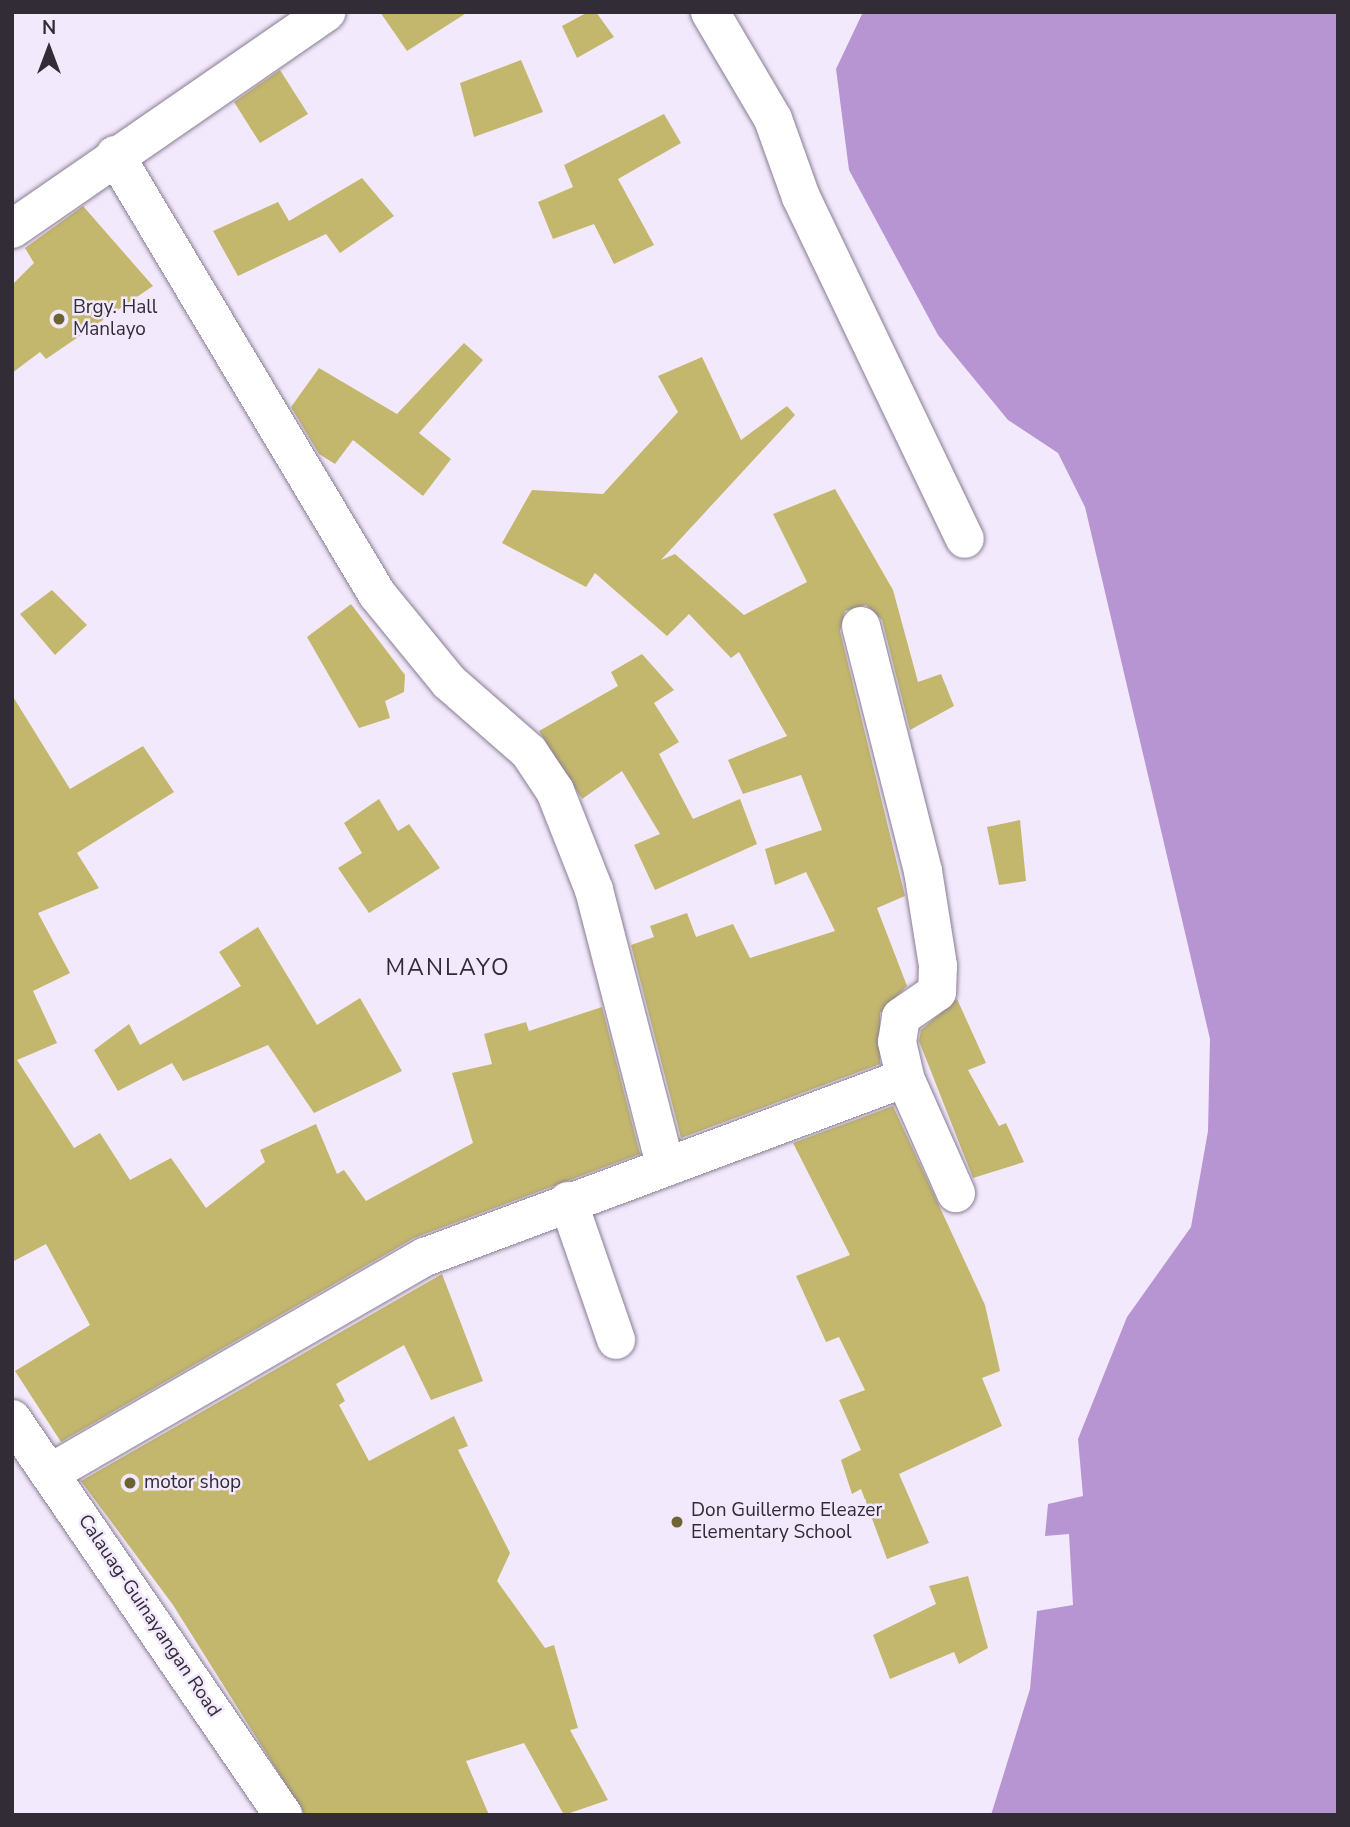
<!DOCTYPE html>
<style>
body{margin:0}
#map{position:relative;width:1350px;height:1827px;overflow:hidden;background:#f3e9fc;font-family:"Nunito Sans",sans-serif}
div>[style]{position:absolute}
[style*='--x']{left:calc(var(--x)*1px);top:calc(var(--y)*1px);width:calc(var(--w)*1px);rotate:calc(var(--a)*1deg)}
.water>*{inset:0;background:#b795d3}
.building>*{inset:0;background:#c3b76e}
.roads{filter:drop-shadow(0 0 2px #887d92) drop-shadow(0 0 2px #887d92)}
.minor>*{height:38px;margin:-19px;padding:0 19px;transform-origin:19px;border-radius:19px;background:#fff}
.major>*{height:38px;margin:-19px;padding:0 19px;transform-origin:19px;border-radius:19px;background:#fff}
.dots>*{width:19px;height:19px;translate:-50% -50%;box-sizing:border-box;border:4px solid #f3e9fc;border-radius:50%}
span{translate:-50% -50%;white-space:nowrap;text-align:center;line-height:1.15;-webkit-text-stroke:5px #f3e9fc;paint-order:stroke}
.poi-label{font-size:19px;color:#312c35}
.left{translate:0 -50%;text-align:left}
.street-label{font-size:19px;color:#312c35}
.quarter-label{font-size:23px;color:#312c35;letter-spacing:2px}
.frame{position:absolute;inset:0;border:14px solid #312c35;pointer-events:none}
.north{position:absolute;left:14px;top:14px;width:70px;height:70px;-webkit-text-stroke:5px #f3e9fc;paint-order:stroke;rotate:0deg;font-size:19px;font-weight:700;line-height:28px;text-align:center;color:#312c35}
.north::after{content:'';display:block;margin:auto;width:24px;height:32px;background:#312c35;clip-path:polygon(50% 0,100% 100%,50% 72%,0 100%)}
</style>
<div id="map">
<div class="water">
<div style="clip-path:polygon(863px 12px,1338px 12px,1338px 1815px,991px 1815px,1030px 1689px,1037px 1611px,1073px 1605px,1069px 1534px,1045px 1536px,1048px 1504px,1083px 1496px,1078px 1439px,1127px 1317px,1191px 1227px,1208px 1131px,1210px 1039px,1085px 507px,1058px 453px,1008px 420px,938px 335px,849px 170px,836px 69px)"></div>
</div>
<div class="building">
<div style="clip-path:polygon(380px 12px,468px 12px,407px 51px)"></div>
<div style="clip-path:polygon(588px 12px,596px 12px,614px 37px,577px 58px,562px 26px)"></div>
<div style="clip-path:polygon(521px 60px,543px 112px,474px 137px,460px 83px)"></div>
<div style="clip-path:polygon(280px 70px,308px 114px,260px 143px,234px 102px)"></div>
<div style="clip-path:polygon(664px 114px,681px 143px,618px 179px,654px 245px,614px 264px,594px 224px,553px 239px,538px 202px,573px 187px,564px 165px)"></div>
<div style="clip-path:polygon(362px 178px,394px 216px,340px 253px,326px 234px,238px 276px,213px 231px,278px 202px,289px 221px)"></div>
<div style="clip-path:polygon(83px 206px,153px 286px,46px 359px,40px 352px,12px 373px,12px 285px,34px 263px,25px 248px)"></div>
<div style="clip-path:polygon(464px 343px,483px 360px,419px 433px,451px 459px,423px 496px,353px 440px,335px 464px,319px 454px,291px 407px,319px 368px,397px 414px)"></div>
<div style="clip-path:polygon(702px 357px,741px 440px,787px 406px,795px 415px,661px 560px,675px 554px,744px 615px,807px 582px,773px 514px,835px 489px,893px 590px,918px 682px,941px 674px,954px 706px,910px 730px,882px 620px,866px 605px,845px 611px,840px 631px,905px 896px,877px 908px,907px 986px,880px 1013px,880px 1064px,681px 1138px,631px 945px,654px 937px,650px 926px,687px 913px,696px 937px,733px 924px,750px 958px,835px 931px,806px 872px,775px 885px,765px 849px,822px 830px,801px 775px,743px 794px,728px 760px,787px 736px,739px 652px,731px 658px,689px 614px,667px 636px,595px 573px,586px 587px,502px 543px,532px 490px,603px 494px,678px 412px,658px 376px)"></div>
<div style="clip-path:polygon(52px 590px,87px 625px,55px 655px,20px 614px)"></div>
<div style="clip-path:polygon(351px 604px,405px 675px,404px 692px,385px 701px,390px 718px,359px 728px,307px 637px)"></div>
<div style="clip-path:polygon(642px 654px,674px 690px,654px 703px,679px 742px,659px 754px,693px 819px,740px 799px,757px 844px,655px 890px,634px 845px,660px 834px,622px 771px,582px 799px,539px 731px,618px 686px,611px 672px)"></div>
<div style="clip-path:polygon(12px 695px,70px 789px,143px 746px,174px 792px,77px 853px,99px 888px,38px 913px,70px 973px,33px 991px,57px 1043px,17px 1060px,74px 1148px,100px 1133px,130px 1180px,171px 1158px,206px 1208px,265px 1162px,260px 1150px,316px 1124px,337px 1174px,344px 1170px,366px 1201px,473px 1143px,452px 1073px,492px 1064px,484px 1034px,526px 1022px,529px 1031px,602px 1007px,640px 1154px,414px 1238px,61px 1442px,15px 1371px,90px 1325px,46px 1244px,12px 1262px)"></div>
<div style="clip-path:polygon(379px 799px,398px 831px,409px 824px,440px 868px,369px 913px,338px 868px,362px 853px,344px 823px)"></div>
<div style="clip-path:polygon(1020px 820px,1026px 881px,999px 885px,987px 827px)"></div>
<div style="clip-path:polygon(258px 927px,317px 1025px,360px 998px,402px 1071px,314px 1113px,268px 1045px,183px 1081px,172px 1063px,118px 1091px,94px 1050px,129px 1024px,140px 1045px,241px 986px,219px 952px)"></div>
<div style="clip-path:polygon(957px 999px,986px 1063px,968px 1070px,999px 1126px,1006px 1123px,1024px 1162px,973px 1178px,919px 1041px,921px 1030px)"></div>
<div style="clip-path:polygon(893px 1106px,985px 1305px,1000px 1371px,982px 1378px,1002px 1426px,899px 1474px,929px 1543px,887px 1559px,861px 1489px,852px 1494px,841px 1460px,861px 1450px,839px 1400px,865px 1390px,839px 1337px,826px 1342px,796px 1276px,850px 1255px,793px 1143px)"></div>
<div style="clip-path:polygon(442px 1274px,483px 1381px,431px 1400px,404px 1345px,336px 1384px,345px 1401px,339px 1405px,369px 1461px,454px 1416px,468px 1446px,458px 1450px,510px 1553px,497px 1581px,545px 1648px,554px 1645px,578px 1728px,570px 1730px,608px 1800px,564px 1815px,524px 1743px,466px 1761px,489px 1815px,305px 1815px,173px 1605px,81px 1481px)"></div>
<div style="clip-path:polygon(968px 1576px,988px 1648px,959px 1664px,954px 1652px,890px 1679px,873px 1635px,936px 1604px,929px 1586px)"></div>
</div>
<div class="roads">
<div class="minor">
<div style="--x:710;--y:12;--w:124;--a:59.5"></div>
<div style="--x:773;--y:119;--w:83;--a:70.3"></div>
<div style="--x:801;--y:197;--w:379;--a:64.4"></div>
<div style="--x:115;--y:155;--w:511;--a:59.17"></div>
<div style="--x:377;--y:594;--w:114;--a:50.7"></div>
<div style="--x:449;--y:682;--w:106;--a:41.2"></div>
<div style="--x:529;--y:752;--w:47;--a:56.3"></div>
<div style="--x:555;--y:791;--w:106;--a:68.5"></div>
<div style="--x:594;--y:890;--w:283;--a:75.5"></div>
<div style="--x:12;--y:229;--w:382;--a:-34.6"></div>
<div style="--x:861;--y:626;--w:253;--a:75.8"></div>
<div style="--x:923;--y:871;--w:96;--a:81"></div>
<div style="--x:938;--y:966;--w:26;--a:92"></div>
<div style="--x:937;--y:992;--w:44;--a:145.2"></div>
<div style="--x:901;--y:1017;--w:25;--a:99"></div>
<div style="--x:897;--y:1042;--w:37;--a:77"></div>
<div style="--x:905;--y:1078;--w:126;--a:66.1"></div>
<div style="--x:568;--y:1201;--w:147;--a:70.9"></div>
<div style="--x:52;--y:1472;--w:431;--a:-30"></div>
<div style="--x:425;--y:1257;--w:512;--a:-20.45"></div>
</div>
<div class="major">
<div style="--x:12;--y:1419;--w:480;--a:55.6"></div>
</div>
</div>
<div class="dots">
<div style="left:59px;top:319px;background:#6d6431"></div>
<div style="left:130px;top:1483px;background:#6d6431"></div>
<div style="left:677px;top:1522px;background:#6d6431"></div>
</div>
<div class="poi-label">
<span class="left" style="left:73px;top:319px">Brgy. Hall<br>Manlayo</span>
<span class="left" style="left:144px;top:1483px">motor shop</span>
<span class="left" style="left:691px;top:1522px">Don Guillermo Eleazer<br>Elementary School</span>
</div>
<div class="street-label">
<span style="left:149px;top:1616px;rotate:56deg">Calauag-Guinayangan Road</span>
</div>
<div class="quarter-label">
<span style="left:448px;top:968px">MANLAYO</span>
</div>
<div class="frame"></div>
<div class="north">N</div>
</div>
